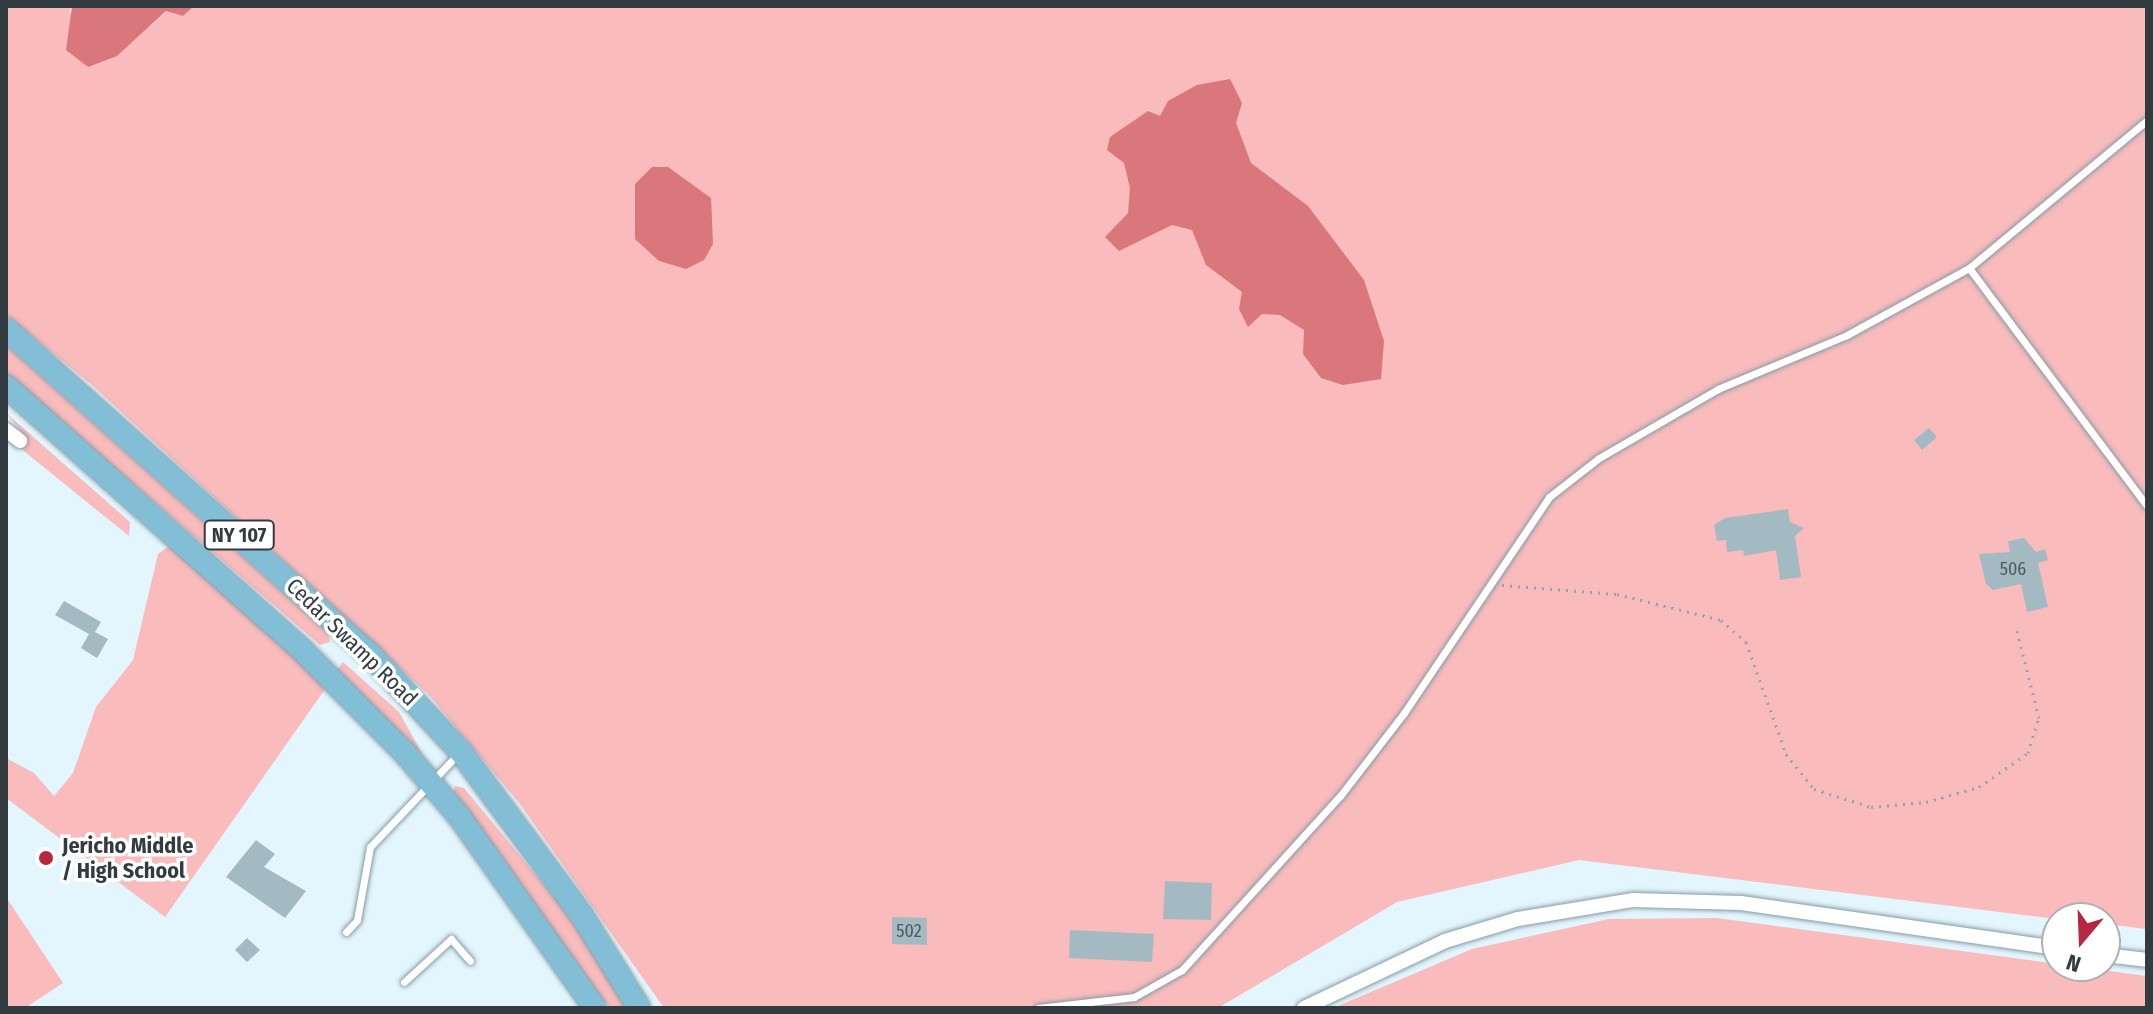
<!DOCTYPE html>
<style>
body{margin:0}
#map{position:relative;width:2153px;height:1014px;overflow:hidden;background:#e3f5fd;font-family:"Fira Sans Condensed",sans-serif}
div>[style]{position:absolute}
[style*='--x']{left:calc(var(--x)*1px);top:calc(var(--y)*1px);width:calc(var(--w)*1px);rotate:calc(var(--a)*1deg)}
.green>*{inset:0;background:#f9bbbc}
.water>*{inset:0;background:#da777d}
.building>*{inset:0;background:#a4bac3}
.path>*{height:3px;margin-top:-1.5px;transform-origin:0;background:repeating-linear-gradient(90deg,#96a4ab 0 2px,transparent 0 8px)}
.roads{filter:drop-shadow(0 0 2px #879ca6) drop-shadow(0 0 2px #879ca6)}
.service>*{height:7px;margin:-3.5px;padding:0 3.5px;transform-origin:3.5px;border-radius:3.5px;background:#fff}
.minor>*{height:14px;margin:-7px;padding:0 7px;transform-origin:7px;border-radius:7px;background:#fff}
.primary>*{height:22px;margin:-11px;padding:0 11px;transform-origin:11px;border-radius:11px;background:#82bfd6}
.dots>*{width:22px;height:22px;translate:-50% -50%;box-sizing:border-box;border:4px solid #fff;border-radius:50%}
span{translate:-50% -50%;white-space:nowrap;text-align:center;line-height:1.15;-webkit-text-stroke:7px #fff;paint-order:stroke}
.number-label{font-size:18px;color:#4e5b60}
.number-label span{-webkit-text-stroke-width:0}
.shield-label span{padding:2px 6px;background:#fff;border:2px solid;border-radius:6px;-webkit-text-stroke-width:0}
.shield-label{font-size:20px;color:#323b3f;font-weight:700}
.street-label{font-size:22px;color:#323b3f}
.poi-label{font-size:22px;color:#323b3f;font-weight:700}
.left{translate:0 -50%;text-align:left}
.frame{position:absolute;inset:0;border:8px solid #323b3f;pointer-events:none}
.north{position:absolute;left:2041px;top:902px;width:80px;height:80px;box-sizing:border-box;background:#fff;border:2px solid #adb1b2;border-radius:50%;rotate:199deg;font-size:22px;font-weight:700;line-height:32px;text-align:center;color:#323b3f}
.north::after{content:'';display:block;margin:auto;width:28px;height:36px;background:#b82741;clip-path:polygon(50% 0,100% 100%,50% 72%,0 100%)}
</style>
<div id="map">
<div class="green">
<div style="clip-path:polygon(6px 6px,72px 6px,69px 12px,116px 56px,167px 11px,183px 16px,194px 6px,2147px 6px,2147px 929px,2105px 924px,2105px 918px,2057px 919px,1579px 860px,1397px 902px,1218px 1008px,664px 1008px,520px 804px,429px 695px,92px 385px,6px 315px)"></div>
<div style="clip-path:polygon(6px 345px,328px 633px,330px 642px,320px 645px,6px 374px)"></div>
<div style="clip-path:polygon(6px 413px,130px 522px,129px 536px,15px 444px,23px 434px)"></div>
<div style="clip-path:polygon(168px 547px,180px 550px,330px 682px,165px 917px,6px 798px,6px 758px,34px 773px,54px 796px,73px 773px,96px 707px,133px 660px,158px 554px)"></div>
<div style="clip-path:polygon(343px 662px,399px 712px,423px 755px,337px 670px)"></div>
<div style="clip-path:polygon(455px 786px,464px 788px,583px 932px,631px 1008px,610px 1008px,590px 984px,453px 796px)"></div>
<div style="clip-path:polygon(6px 897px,63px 983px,25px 1008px,6px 1008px)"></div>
<div style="clip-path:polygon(1717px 918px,2147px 976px,2147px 1008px,1333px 1008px,1472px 949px,1609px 919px)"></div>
</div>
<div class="water">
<div style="clip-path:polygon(72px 6px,194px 6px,183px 16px,166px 11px,117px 56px,88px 67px,66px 50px)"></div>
<div style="clip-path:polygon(1230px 79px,1242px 103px,1236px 123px,1251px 163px,1308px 206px,1364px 280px,1384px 341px,1381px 379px,1343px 385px,1321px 378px,1303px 354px,1304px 330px,1280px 315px,1262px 314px,1248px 327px,1239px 309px,1242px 292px,1206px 265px,1192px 230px,1172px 225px,1119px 251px,1105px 237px,1128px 213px,1130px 188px,1124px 163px,1107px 150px,1110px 137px,1148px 111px,1160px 116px,1168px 101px,1197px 85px)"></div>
<div style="clip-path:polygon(652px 167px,668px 167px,711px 198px,713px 244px,704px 260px,686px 269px,659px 261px,635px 239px,635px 184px)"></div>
</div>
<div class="building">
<div style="clip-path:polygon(1929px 428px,1937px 437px,1922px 450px,1914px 440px)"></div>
<div style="clip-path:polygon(1788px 509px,1790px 522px,1804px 528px,1795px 536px,1801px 577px,1780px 580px,1776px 550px,1744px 556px,1743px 550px,1727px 552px,1726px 540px,1717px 541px,1714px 525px,1725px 518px)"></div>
<div style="clip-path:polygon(2024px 538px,2036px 552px,2045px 549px,2048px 560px,2038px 563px,2048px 607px,2027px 612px,2021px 584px,1993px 590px,1986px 584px,1979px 554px,2010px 552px,2008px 541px)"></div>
<div style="clip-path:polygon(64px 601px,101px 622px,95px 632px,108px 639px,97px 658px,81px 648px,89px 634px,55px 615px)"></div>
<div style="clip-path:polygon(256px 840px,275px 854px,264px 867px,306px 891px,285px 918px,226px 877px)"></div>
<div style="clip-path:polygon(1165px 881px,1212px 883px,1211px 920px,1163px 919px)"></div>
<div style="clip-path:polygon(892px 917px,927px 918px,927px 945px,892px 944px)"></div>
<div style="clip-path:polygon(1070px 930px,1154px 934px,1152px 962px,1069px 958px)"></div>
<div style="clip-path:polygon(247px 938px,260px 950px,247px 962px,235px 950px)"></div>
</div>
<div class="path">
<div style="--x:1502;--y:585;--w:115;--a:4.5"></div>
<div style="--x:1617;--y:594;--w:107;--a:14"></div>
<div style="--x:1721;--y:620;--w:33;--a:41"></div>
<div style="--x:1746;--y:642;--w:119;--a:70.3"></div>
<div style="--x:1786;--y:754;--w:45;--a:51.3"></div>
<div style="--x:1814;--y:789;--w:60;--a:17.5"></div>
<div style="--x:1871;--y:807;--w:55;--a:-5.2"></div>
<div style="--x:1926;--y:802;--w:55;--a:-15.8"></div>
<div style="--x:1979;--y:787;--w:60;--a:-34.8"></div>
<div style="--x:2028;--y:753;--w:37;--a:-73"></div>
<div style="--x:2039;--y:718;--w:90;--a:-104.2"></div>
</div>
<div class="roads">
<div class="service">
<div style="--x:1969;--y:268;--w:297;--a:53.2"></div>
<div style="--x:346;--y:932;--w:16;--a:-47"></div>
<div style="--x:357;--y:920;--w:74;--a:-79.9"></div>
<div style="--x:370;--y:847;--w:129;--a:-46.6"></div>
<div style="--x:404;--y:982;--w:64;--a:-42.5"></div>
<div style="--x:451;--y:939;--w:29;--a:49"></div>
<div style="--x:1038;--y:1008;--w:97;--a:-6.5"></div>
<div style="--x:1134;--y:997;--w:55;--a:-29.4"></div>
<div style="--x:1182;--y:970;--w:235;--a:-47.8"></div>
<div style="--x:1340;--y:796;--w:105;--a:-52.4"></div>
<div style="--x:1404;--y:713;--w:260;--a:-56.1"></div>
<div style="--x:1549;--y:497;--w:63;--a:-38"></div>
<div style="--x:1599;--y:458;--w:138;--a:-30.1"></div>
<div style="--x:1718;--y:389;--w:140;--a:-22.7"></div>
<div style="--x:1847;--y:335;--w:139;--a:-28.8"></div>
<div style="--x:1969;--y:268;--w:231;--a:-39.7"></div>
</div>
<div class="minor">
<div style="--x:6;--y:430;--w:18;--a:38"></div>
<div style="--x:2105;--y:955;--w:42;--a:6.8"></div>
<div style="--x:1304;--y:1008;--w:156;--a:-25.4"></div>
<div style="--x:1445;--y:941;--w:76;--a:-16.8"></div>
<div style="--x:1518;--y:919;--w:117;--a:-9.4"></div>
<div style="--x:1633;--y:900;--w:108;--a:1.6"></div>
<div style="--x:1741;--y:903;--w:319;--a:8.1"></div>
</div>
<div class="primary">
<div style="--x:6;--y:329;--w:487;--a:41.8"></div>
<div style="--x:369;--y:653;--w:135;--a:47.1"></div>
<div style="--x:461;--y:752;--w:202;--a:53.5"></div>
<div style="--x:581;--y:914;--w:110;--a:58.3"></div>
<div style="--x:6;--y:386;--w:397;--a:41.7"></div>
<div style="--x:302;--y:650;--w:146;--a:45"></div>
<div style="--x:405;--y:753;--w:83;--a:49.4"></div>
<div style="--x:459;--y:816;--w:235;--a:54.7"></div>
</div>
</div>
<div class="dots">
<div style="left:46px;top:858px;background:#b82741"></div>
</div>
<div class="number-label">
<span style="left:2013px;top:569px">506</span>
<span style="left:909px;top:931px">502</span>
</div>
<div class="shield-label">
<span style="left:239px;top:535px">NY 107</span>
</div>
<div class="street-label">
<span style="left:352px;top:642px;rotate:44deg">Cedar Swamp Road</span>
</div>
<div class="poi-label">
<span class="left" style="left:62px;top:858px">Jericho Middle<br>/ High School</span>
</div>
<div class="frame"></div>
<div class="north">N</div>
</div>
